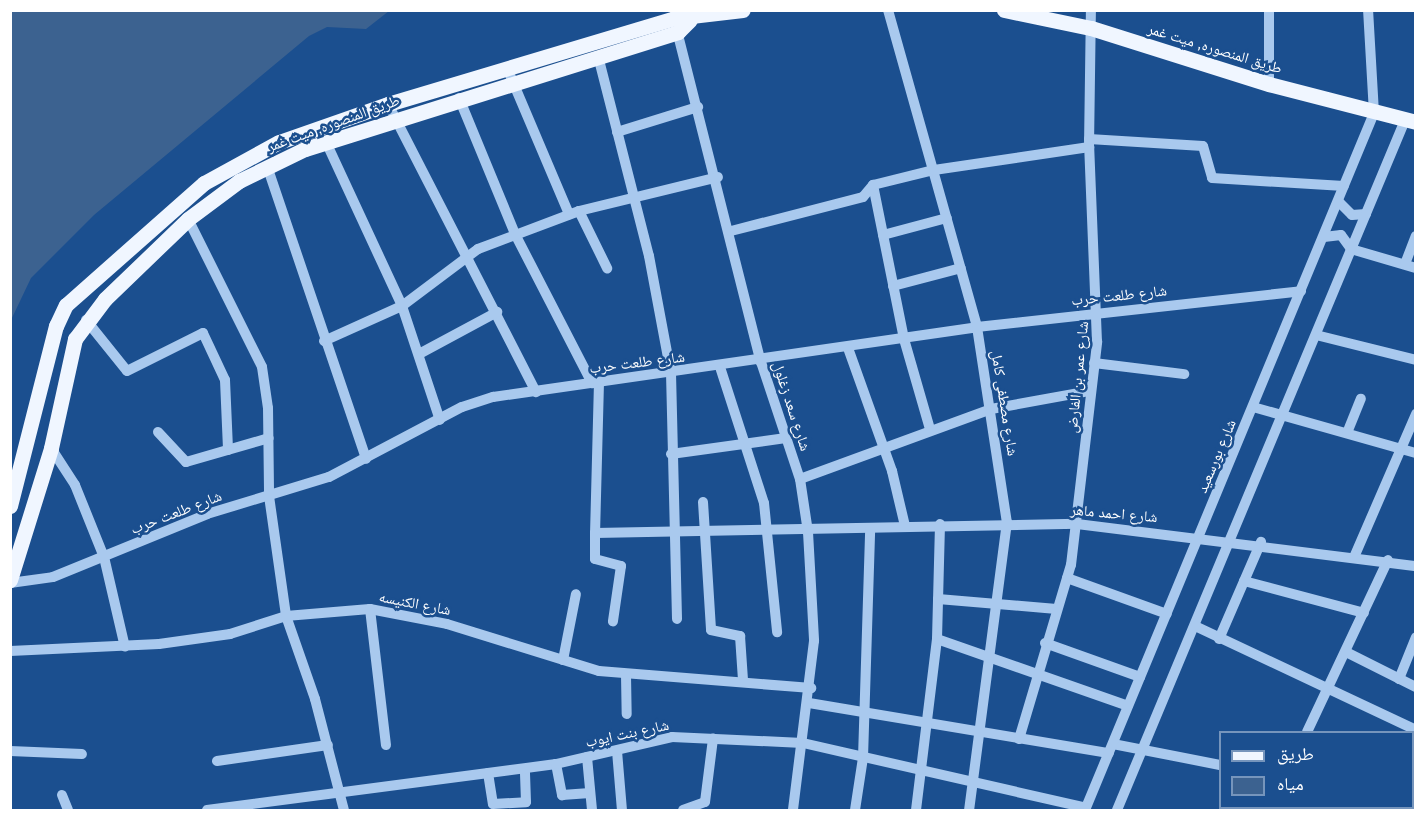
<!DOCTYPE html>
<meta charset="utf-8">
<style>
body{margin:0}
#map{position:relative;width:1426px;height:821px;overflow:hidden;background:#1b4f8f;font-family:Arial,"Noto Naskh Arabic",sans-serif}
div>[style]{position:absolute}
[style*='--x']{left:calc(var(--x)*1px);top:calc(var(--y)*1px);width:calc(var(--w)*1px);rotate:calc(var(--a)*1deg)}
.water>*{inset:0;background:#3c6290}
.minor>*{height:10px;margin:-5px;padding:0 5px;transform-origin:5px;border-radius:5px;background:#a9c9ee}
.major>*{height:15px;margin:-7.5px;padding:0 7.5px;transform-origin:7.5px;border-radius:7.5px;background:#f0f6ff}
span{translate:-50% -50%;white-space:nowrap;text-align:center;line-height:1.15;-webkit-text-stroke:5px #1b4f8f;paint-order:stroke}
.street-label{font-size:15px;color:#fff}
.frame{position:absolute;inset:0;border:12px solid #fff;pointer-events:none}
.legend{position:absolute;left:1219px;top:731px;width:195px;height:78px;box-sizing:border-box;background:#1b4f8f;border:2px solid #7695bc;margin:0;padding:8px 10px;list-style:none;font-size:18px;color:#fff}
.legend li{display:flex;align-items:center;gap:12px;height:30px}
.legend b{width:30px;border:2px solid #7695bc}
</style>
<div id="map">
<div class="water">
<div style="clip-path:polygon(11px 10px,389px 10px,389px 11px,366px 29px,327px 27px,309px 36px,94px 215px,31px 278px,11px 320px)"></div>
</div>
<div class="minor">
<div style="--x:888;--y:10;--w:329;--a:74.3"></div>
<div style="--x:977;--y:327;--w:197;--a:81.3"></div>
<div style="--x:1007;--y:522;--w:290;--a:97.5"></div>
<div style="--x:1269;--y:10;--w:74;--a:90"></div>
<div style="--x:676;--y:27;--w:346;--a:75.8"></div>
<div style="--x:761;--y:362;--w:123;--a:71.6"></div>
<div style="--x:800;--y:479;--w:54;--a:81.4"></div>
<div style="--x:808;--y:532;--w:109;--a:86.8"></div>
<div style="--x:814;--y:641;--w:170;--a:97.1"></div>
<div style="--x:598;--y:56;--w:206;--a:75.7"></div>
<div style="--x:649;--y:256;--w:119;--a:79.4"></div>
<div style="--x:671;--y:373;--w:246;--a:88.6"></div>
<div style="--x:507;--y:68;--w:159;--a:67"></div>
<div style="--x:459;--y:98;--w:147;--a:67.6"></div>
<div style="--x:515;--y:234;--w:168;--a:62.7"></div>
<div style="--x:388;--y:104;--w:324;--a:62.8"></div>
<div style="--x:617;--y:132;--w:85;--a:-17.2"></div>
<div style="--x:1089;--y:139;--w:114;--a:3.5"></div>
<div style="--x:1203;--y:146;--w:33;--a:74"></div>
<div style="--x:1212;--y:178;--w:132;--a:3.5"></div>
<div style="--x:326;--y:142;--w:181;--a:65.1"></div>
<div style="--x:402;--y:306;--w:120;--a:71.6"></div>
<div style="--x:267;--y:166;--w:309;--a:71.3"></div>
<div style="--x:873;--y:185;--w:157;--a:78.6"></div>
<div style="--x:904;--y:339;--w:94;--a:73.9"></div>
<div style="--x:1339;--y:202;--w:18;--a:45"></div>
<div style="--x:1352;--y:215;--w:14;--a:-4"></div>
<div style="--x:579;--y:211;--w:64;--a:63.8"></div>
<div style="--x:188;--y:219;--w:165;--a:63.4"></div>
<div style="--x:262;--y:367;--w:41;--a:81.7"></div>
<div style="--x:268;--y:408;--w:88;--a:89.3"></div>
<div style="--x:269;--y:496;--w:121;--a:81.9"></div>
<div style="--x:286;--y:616;--w:88;--a:70.7"></div>
<div style="--x:315;--y:699;--w:115;--a:75.4"></div>
<div style="--x:731;--y:231;--w:136;--a:-14.4"></div>
<div style="--x:863;--y:197;--w:16;--a:-50"></div>
<div style="--x:873;--y:185;--w:63;--a:-13.8"></div>
<div style="--x:934;--y:170;--w:157;--a:-8.4"></div>
<div style="--x:883;--y:235;--w:66;--a:-14.9"></div>
<div style="--x:1324;--y:237;--w:17;--a:-7"></div>
<div style="--x:1341;--y:235;--w:17;--a:54"></div>
<div style="--x:1351;--y:249;--w:68;--a:16.3"></div>
<div style="--x:1405;--y:264;--w:30;--a:-69"></div>
<div style="--x:893;--y:286;--w:70;--a:-14.8"></div>
<div style="--x:86;--y:320;--w:65;--a:51.2"></div>
<div style="--x:127;--y:371;--w:85;--a:-26.6"></div>
<div style="--x:203;--y:333;--w:52;--a:64.9"></div>
<div style="--x:225;--y:380;--w:70;--a:87.5"></div>
<div style="--x:1316;--y:335;--w:103;--a:14"></div>
<div style="--x:324;--y:341;--w:85;--a:-24.2"></div>
<div style="--x:402;--y:306;--w:95;--a:-36.9"></div>
<div style="--x:478;--y:249;--w:108;--a:-20.6"></div>
<div style="--x:579;--y:211;--w:143;--a:-13.7"></div>
<div style="--x:848;--y:348;--w:131;--a:70.3"></div>
<div style="--x:892;--y:471;--w:57;--a:76.7"></div>
<div style="--x:419;--y:354;--w:89;--a:-28.3"></div>
<div style="--x:1094;--y:363;--w:91;--a:7"></div>
<div style="--x:720;--y:367;--w:143;--a:72.1"></div>
<div style="--x:764;--y:503;--w:130;--a:84.2"></div>
<div style="--x:599;--y:382;--w:151;--a:91.5"></div>
<div style="--x:595;--y:533;--w:482;--a:-1.1"></div>
<div style="--x:1077;--y:524;--w:342;--a:7.1"></div>
<div style="--x:1253;--y:407;--w:169;--a:15.8"></div>
<div style="--x:158;--y:432;--w:41;--a:47"></div>
<div style="--x:186;--y:462;--w:86;--a:-16.1"></div>
<div style="--x:1347;--y:433;--w:37;--a:-68"></div>
<div style="--x:51;--y:448;--w:44;--a:57"></div>
<div style="--x:75;--y:485;--w:78;--a:68.1"></div>
<div style="--x:104;--y:557;--w:92;--a:76.9"></div>
<div style="--x:671;--y:454;--w:116;--a:-7.9"></div>
<div style="--x:800;--y:479;--w:203;--a:-20.1"></div>
<div style="--x:991;--y:409;--w:101;--a:-10.3"></div>
<div style="--x:703;--y:502;--w:128;--a:86.4"></div>
<div style="--x:711;--y:630;--w:30;--a:12"></div>
<div style="--x:740;--y:636;--w:44;--a:86.1"></div>
<div style="--x:595;--y:533;--w:26;--a:90"></div>
<div style="--x:595;--y:559;--w:27;--a:15"></div>
<div style="--x:621;--y:566;--w:56;--a:98.3"></div>
<div style="--x:1355;--y:555;--w:154;--a:-66.6"></div>
<div style="--x:1067;--y:578;--w:106;--a:19.8"></div>
<div style="--x:1244;--y:581;--w:124;--a:14.9"></div>
<div style="--x:10;--y:583;--w:43;--a:-7.9"></div>
<div style="--x:53;--y:577;--w:166;--a:-22.2"></div>
<div style="--x:207;--y:514;--w:127;--a:-16.9"></div>
<div style="--x:329;--y:477;--w:150;--a:-27.8"></div>
<div style="--x:462;--y:407;--w:33;--a:-18"></div>
<div style="--x:493;--y:397;--w:489;--a:-8.2"></div>
<div style="--x:977;--y:327;--w:326;--a:-6.3"></div>
<div style="--x:938;--y:599;--w:119;--a:4.8"></div>
<div style="--x:370;--y:609;--w:137;--a:83.3"></div>
<div style="--x:1195;--y:626;--w:244;--a:25.2"></div>
<div style="--x:937;--y:639;--w:202;--a:19.3"></div>
<div style="--x:1219;--y:639;--w:106;--a:-66.6"></div>
<div style="--x:1045;--y:643;--w:101;--a:19.7"></div>
<div style="--x:10;--y:651;--w:149;--a:-2.7"></div>
<div style="--x:159;--y:644;--w:72;--a:-8"></div>
<div style="--x:230;--y:634;--w:59;--a:-17.8"></div>
<div style="--x:286;--y:616;--w:84;--a:-4.8"></div>
<div style="--x:370;--y:609;--w:78;--a:11"></div>
<div style="--x:447;--y:624;--w:159;--a:17.2"></div>
<div style="--x:599;--y:671;--w:213;--a:4.6"></div>
<div style="--x:1346;--y:652;--w:78;--a:26.6"></div>
<div style="--x:563;--y:660;--w:67;--a:-78.9"></div>
<div style="--x:626;--y:675;--w:39;--a:89"></div>
<div style="--x:1399;--y:679;--w:45;--a:-68"></div>
<div style="--x:809;--y:703;--w:304;--a:9.5"></div>
<div style="--x:1307;--y:732;--w:190;--a:-64.8"></div>
<div style="--x:1019;--y:739;--w:182;--a:-73.4"></div>
<div style="--x:1071;--y:565;--w:225;--a:-83.3"></div>
<div style="--x:1097;--y:342;--w:195;--a:-92.3"></div>
<div style="--x:1089;--y:147;--w:137;--a:-89.2"></div>
<div style="--x:1113;--y:744;--w:109;--a:11.1"></div>
<div style="--x:10;--y:751;--w:72;--a:2.4"></div>
<div style="--x:617;--y:751;--w:59;--a:85.2"></div>
<div style="--x:587;--y:757;--w:53;--a:84.6"></div>
<div style="--x:217;--y:761;--w:112;--a:-8.2"></div>
<div style="--x:556;--y:764;--w:32;--a:79"></div>
<div style="--x:562;--y:795;--w:28;--a:-4"></div>
<div style="--x:488;--y:773;--w:31;--a:81"></div>
<div style="--x:493;--y:804;--w:33;--a:-3"></div>
<div style="--x:526;--y:802;--w:33;--a:-92"></div>
<div style="--x:62;--y:795;--w:16;--a:68"></div>
<div style="--x:1395;--y:808;--w:11;--a:10"></div>
<div style="--x:207;--y:810;--w:352;--a:-7.5"></div>
<div style="--x:556;--y:764;--w:119;--a:-13.1"></div>
<div style="--x:672;--y:737;--w:131;--a:2.6"></div>
<div style="--x:803;--y:743;--w:290;--a:12.9"></div>
<div style="--x:683;--y:810;--w:23;--a:-20"></div>
<div style="--x:705;--y:802;--w:64;--a:-82.8"></div>
<div style="--x:855;--y:810;--w:53;--a:-81.3"></div>
<div style="--x:863;--y:758;--w:229;--a:-88.2"></div>
<div style="--x:916;--y:810;--w:172;--a:-83"></div>
<div style="--x:937;--y:639;--w:115;--a:-88.5"></div>
<div style="--x:1085;--y:810;--w:755;--a:-67.48"></div>
<div style="--x:1374;--y:113;--w:103;--a:-93.3"></div>
<div style="--x:1117;--y:810;--w:748;--a:-67.34"></div>
<div style="--x:1266;--y:810;--w:3;--a:-45"></div>
<div style="--x:1341;--y:810;--w:2;--a:-63"></div>
</div>
<div class="major">
<div style="--x:1004;--y:10;--w:89;--a:11.7"></div>
<div style="--x:1091;--y:28;--w:187;--a:17.5"></div>
<div style="--x:1269;--y:84;--w:152;--a:14.5"></div>
<div style="--x:10;--y:506;--w:186;--a:-75.7"></div>
<div style="--x:56;--y:326;--w:23;--a:-65"></div>
<div style="--x:66;--y:305;--w:184;--a:-41.5"></div>
<div style="--x:204;--y:183;--w:85;--a:-28.7"></div>
<div style="--x:279;--y:142;--w:115;--a:-19.2"></div>
<div style="--x:388;--y:104;--w:299;--a:-16.7"></div>
<div style="--x:674;--y:18;--w:69;--a:-6.6"></div>
<div style="--x:10;--y:580;--w:138;--a:-72.7"></div>
<div style="--x:51;--y:448;--w:112;--a:-77.6"></div>
<div style="--x:75;--y:339;--w:50;--a:-53.1"></div>
<div style="--x:105;--y:299;--w:115;--a:-43.9"></div>
<div style="--x:188;--y:219;--w:64;--a:-36.7"></div>
<div style="--x:239;--y:181;--w:73;--a:-25.9"></div>
<div style="--x:305;--y:149;--w:391;--a:-17.4"></div>
<div style="--x:678;--y:32;--w:17;--a:-45"></div>
</div>
<div class="street-label">
<span style="left:1215px;top:48px;rotate:17deg">طريق المنصوره, ميت غمر</span>
<span style="left:333px;top:123px;rotate:-20deg">طريق المنصوره, ميت غمر</span>
<span style="left:1119px;top:295px;rotate:-6deg">شارع طلعت حرب</span>
<span style="left:637px;top:362px;rotate:-7deg">شارع طلعت حرب</span>
<span style="left:1077px;top:377px;rotate:-84deg">شارع عمر بن الفارض</span>
<span style="left:1005px;top:403px;rotate:81deg">شارع مصطفى كامل</span>
<span style="left:792px;top:406px;rotate:72deg">شارع سعد زغلول</span>
<span style="left:1216px;top:456px;rotate:-67deg">شارع بورسعيد</span>
<span style="left:176px;top:512px;rotate:-21deg">شارع طلعت حرب</span>
<span style="left:1114px;top:513px;rotate:5deg">شارع احمد ماهر</span>
<span style="left:415px;top:603px;rotate:11deg">شارع الكنيسه</span>
<span style="left:627px;top:733px;rotate:-12deg">شارع بنت ايوب</span>
</div>
<div class="frame"></div>
<ul class="legend">
<li><b style="height:8px;background:#f0f6ff"></b>طريق</li>
<li><b style="height:16px;background:#3c6290"></b>مياه</li>
</ul>
</div>
